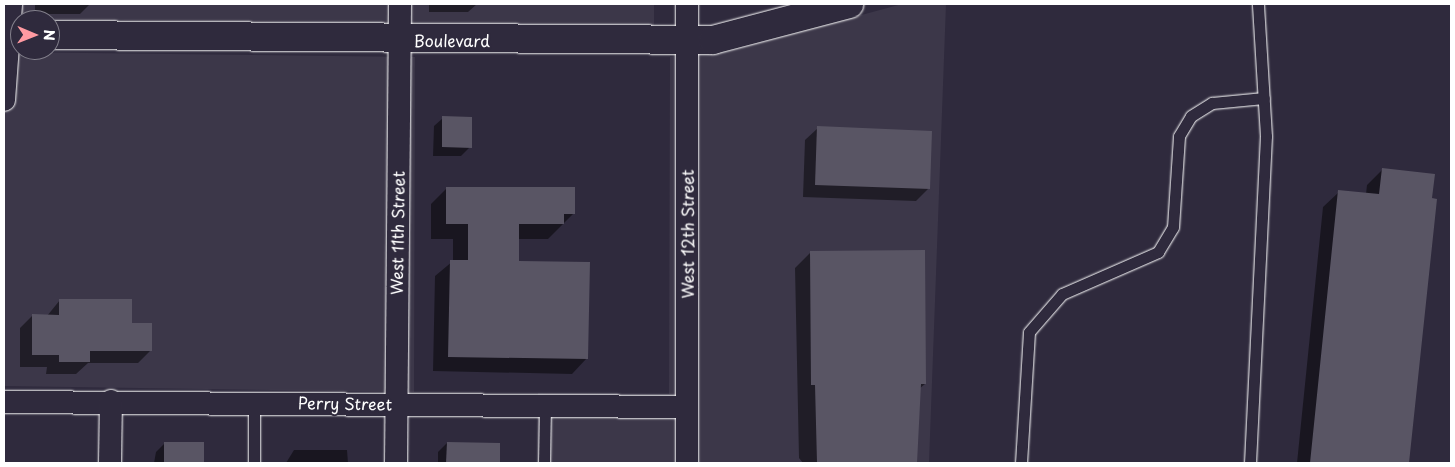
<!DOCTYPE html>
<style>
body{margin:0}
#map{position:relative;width:1455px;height:467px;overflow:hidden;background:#2f2a3d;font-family:"Playpen Sans",sans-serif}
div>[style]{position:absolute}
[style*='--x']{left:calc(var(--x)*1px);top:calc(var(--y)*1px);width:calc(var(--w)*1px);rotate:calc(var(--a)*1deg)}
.built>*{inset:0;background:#3c3749}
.shadow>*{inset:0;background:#0007}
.building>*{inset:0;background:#595564}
.roads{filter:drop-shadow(0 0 1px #fff) drop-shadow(0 0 1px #fff)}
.lane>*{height:11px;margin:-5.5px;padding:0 5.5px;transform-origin:5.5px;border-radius:5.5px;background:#2f2a3d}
.street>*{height:22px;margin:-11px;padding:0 11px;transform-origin:11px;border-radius:11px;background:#2f2a3d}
.secondary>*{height:28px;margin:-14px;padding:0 14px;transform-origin:14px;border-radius:14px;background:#2f2a3d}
span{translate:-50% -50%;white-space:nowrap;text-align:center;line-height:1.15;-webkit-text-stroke:4px #2f2a3d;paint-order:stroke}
.street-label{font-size:16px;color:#fff}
.frame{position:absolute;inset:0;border:5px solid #fff;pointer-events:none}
.north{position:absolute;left:10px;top:10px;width:50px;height:50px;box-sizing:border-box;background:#2f2a3d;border:1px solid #827f8b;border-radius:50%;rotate:91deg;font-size:14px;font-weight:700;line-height:20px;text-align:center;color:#fff}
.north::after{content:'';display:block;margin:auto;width:18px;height:22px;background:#ff9aa2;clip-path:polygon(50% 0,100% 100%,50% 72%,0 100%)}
</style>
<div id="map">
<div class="built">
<div style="clip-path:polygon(4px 4px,654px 4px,654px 26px,37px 19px,4px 15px)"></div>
<div style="clip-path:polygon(902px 4px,946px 4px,929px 463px,538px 463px,538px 393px,669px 394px,670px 57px,729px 51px)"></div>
<div style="clip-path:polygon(4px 52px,415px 57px,414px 392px,4px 386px)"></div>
</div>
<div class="shadow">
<div style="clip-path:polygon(35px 4px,90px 4px,80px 14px,35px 14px)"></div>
<div style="clip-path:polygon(429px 4px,477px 4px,468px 12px,429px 12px)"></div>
<div style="clip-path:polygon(443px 118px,470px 147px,461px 156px,433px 156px,434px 126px)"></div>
<div style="clip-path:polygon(818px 128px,929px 188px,916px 201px,803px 197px,805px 140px)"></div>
<div style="clip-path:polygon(1382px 170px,1435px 200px,1408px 463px,1297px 463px,1323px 207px,1339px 192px,1366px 194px,1367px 185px)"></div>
<div style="clip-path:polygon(447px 188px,574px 213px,548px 239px,518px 239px,518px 262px,587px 358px,572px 374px,433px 371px,435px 276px,453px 261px,453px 239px,431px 239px,431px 204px)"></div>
<div style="clip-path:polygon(811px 252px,925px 384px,919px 389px,913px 463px,803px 463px,799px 458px,795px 268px)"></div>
<div style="clip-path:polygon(60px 300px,130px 324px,150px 351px,138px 363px,88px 363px,76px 374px,46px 374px,47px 367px,20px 367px,20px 328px,32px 316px,47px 316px)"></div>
<div style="clip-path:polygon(165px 443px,203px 444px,203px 463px,154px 463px,156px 452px)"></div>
<div style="clip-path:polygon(447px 443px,499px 444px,499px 463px,438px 463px,438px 452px)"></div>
<div style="clip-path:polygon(294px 450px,347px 450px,348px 463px,286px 463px)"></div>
</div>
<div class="building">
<div style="clip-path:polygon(442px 116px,472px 117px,472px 148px,442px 147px)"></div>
<div style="clip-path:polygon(817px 126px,932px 131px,930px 189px,815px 185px)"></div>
<div style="clip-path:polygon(1382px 168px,1435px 174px,1432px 198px,1437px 199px,1409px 463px,1310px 463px,1338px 190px,1379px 194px)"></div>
<div style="clip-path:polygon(446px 187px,575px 187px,575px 214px,564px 214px,564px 224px,519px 224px,519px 261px,590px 262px,588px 359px,448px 357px,450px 260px,468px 260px,468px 224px,446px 224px)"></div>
<div style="clip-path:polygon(925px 250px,926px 384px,921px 384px,917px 463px,817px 463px,815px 385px,811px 385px,810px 251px)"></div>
<div style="clip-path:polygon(59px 299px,132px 299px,132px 323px,152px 323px,152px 351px,90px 351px,90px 362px,59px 362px,59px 355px,32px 355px,32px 314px,59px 315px)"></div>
<div style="clip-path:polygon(164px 442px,204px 442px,204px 463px,164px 463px)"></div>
<div style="clip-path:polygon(447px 442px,500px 443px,500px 463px,446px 463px)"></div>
</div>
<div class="roads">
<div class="lane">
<div style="--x:254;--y:463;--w:61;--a:-90"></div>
<div style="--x:544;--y:463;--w:56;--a:-89"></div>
<div style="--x:1021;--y:463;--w:131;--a:-86.5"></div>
<div style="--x:1029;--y:332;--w:50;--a:-49"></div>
<div style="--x:1062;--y:294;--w:105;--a:-23.6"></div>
<div style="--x:1158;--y:252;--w:29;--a:-59"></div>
<div style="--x:1173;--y:227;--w:91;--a:-86.2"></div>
<div style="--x:1179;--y:136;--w:23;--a:-59"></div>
<div style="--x:1191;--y:116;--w:25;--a:-32"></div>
<div style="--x:1212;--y:103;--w:52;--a:-5.5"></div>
<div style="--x:1250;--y:463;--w:327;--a:-87.2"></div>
<div style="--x:1266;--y:136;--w:132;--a:-93.5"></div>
</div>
<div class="street">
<div style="--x:4;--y:100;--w:96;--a:-85.8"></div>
<div style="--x:4;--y:402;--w:682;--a:0.42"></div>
<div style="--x:110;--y:463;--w:62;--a:-89.1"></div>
<div style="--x:396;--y:463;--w:459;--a:-89.5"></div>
<div style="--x:687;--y:463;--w:459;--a:-90"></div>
</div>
<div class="secondary">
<div style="--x:4;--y:34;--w:16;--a:4"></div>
<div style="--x:50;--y:35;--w:663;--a:0.43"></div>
<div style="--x:713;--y:40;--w:141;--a:-14.8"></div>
</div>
</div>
<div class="street-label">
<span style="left:452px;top:40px">Boulevard</span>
<span style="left:397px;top:233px;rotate:-89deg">West 11th Street</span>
<span style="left:687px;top:234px;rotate:-90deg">West 12th Street</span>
<span style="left:345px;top:403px;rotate:1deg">Perry Street</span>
</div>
<div class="frame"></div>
<div class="north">N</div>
</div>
